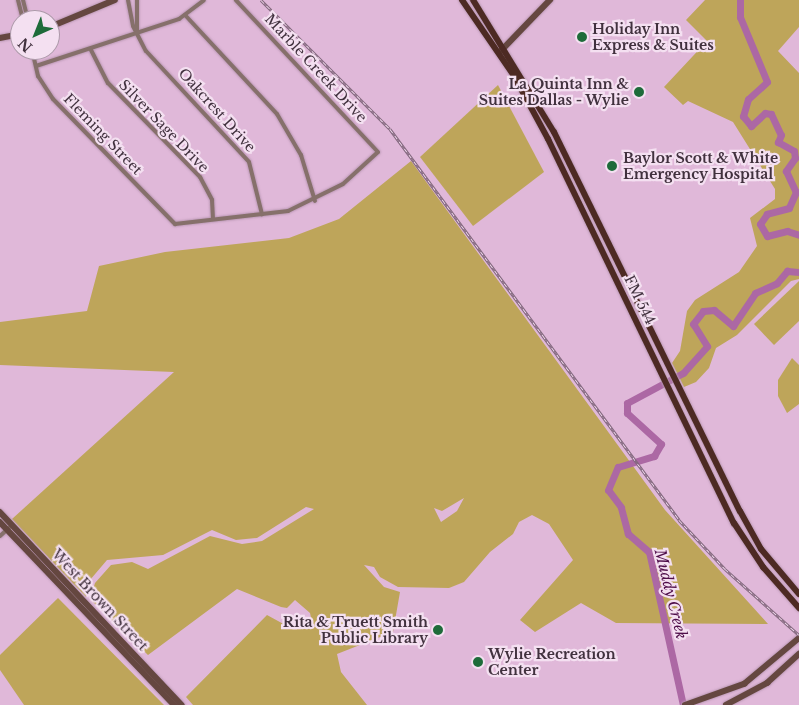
<!DOCTYPE html>
<style>
body{margin:0}
#map{position:relative;width:799px;height:705px;overflow:hidden;background:#e0b8d9;font-family:"Libre Baskerville",serif}
div>[style]{position:absolute}
[style*='--x']{left:calc(var(--x)*1px);top:calc(var(--y)*1px);width:calc(var(--w)*1px);rotate:calc(var(--a)*1deg)}
.green>*{inset:0;background:#bea55a}
.river>*{height:7px;margin:-3.5px;padding:0 3.5px;transform-origin:3.5px;border-radius:3.5px;background:#ac68a4}
.roads{filter:drop-shadow(0 0 1px #ba98b4) drop-shadow(0 0 1px #ba98b4)}
.street>*{height:4px;margin:-2px;padding:0 2px;transform-origin:2px;border-radius:2px;background:#86706b}
.secondary>*{height:5.5px;margin:-2.75px;padding:0 2.75px;transform-origin:2.75px;border-radius:2.75px;background:#654740}
.primary>*{height:6px;margin:-3px;padding:0 3px;transform-origin:3px;border-radius:3px;background:#4d2a23}
.rail>*{height:3px;margin-top:-1.5px;transform-origin:0;background:repeating-linear-gradient(90deg,#f4e0f1 0 4px,#82687d 0 8px);box-sizing:border-box;border-block:1px solid #82687d}
.dots>*{width:14px;height:14px;translate:-50% -50%;box-sizing:border-box;border:2px solid #f4e0f1;border-radius:50%}
span{translate:-50% -50%;white-space:nowrap;text-align:center;line-height:1.15;-webkit-text-stroke:4.5px #f4e0f1;paint-order:stroke}
.poi-label{font-size:14px;color:#41313e;font-weight:700}
.left{translate:0 -50%;text-align:left}
.right{translate:-100% -50%;text-align:right}
.street-label{font-size:14px;color:#41313e}
.water-label{font-size:15px;color:#4f0e4a;font-style:italic}
.north{position:absolute;left:10px;top:10px;width:50px;height:50px;box-sizing:border-box;background:#f4e0f1;border:1px solid #ac9aa9;border-radius:50%;rotate:224deg;font-size:14px;font-weight:700;line-height:20px;text-align:center;color:#41313e}
.north::after{content:'';display:block;margin:auto;width:18px;height:22px;background:#1e6b3a;clip-path:polygon(50% 0,100% 100%,50% 72%,0 100%)}
</style>
<div id="map">
<div class="green">
<div style="clip-path:polygon(705px 0,799px 0,799px 27px,778px 51px,799px 73px,799px 279px,791px 281px,737px 335px,716px 348px,709px 368px,696px 382px,684px 387px,672px 363px,680px 351px,687px 311px,695px 300px,739px 272px,757px 246px,750px 218px,775px 199px,775px 189px,733px 122px,688px 101px,683px 105px,664px 87px,707px 41px,686px 20px)"></div>
<div style="clip-path:polygon(498px 85px,544px 172px,473px 226px,420px 157px)"></div>
<div style="clip-path:polygon(evenodd,411px 161px,665px 510px,768px 624px,616px 623px,581px 603px,535px 632px,520px 620px,573px 560px,549px 524px,532px 515px,519px 522px,513px 534px,490px 552px,464px 582px,449px 588px,398px 587px,380px 577px,374px 567px,364px 565px,384px 587px,400px 592px,393px 632px,337px 654px,341px 672px,367px 705px,193px 705px,186px 697px,267px 615px,289px 627px,308px 626px,312px 622px,310px 613px,295px 600px,287px 608px,281px 607px,237px 589px,148px 655px,90px 599px,95px 583px,111px 565px,132px 562px,148px 569px,210px 536px,242px 544px,262px 541px,314px 509px,306px 507px,257px 538px,236px 540px,212px 530px,163px 555px,107px 560px,90px 580px,86px 597px,12px 519px,174px 372px,0 365px,0 322px,87px 311px,99px 266px,165px 252px,289px 238px,339px 219px,411px 161px,464px 498px,457px 511px,441px 522px,434px 508px,442px 511px,464px 498px)"></div>
<div style="clip-path:polygon(799px 281px,799px 321px,774px 345px,754px 324px)"></div>
<div style="clip-path:polygon(792px 358px,799px 365px,799px 404px,787px 413px,778px 396px,778px 380px)"></div>
<div style="clip-path:polygon(58px 598px,164px 705px,24px 705px,0 670px,0 655px)"></div>
</div>
<div class="river">
<div style="--x:740;--y:0;--w:17;--a:90"></div>
<div style="--x:740;--y:17;--w:70;--a:67.4"></div>
<div style="--x:767;--y:82;--w:25;--a:138"></div>
<div style="--x:748;--y:99;--w:18;--a:106"></div>
<div style="--x:743;--y:116;--w:13;--a:51"></div>
<div style="--x:751;--y:126;--w:19;--a:-43"></div>
<div style="--x:765;--y:113;--w:6;--a:9"></div>
<div style="--x:771;--y:114;--w:23;--a:65"></div>
<div style="--x:781;--y:135;--w:8;--a:113"></div>
<div style="--x:778;--y:142;--w:18;--a:29"></div>
<div style="--x:794;--y:151;--w:7;--a:82"></div>
<div style="--x:795;--y:158;--w:16;--a:125"></div>
<div style="--x:786;--y:171;--w:23;--a:65"></div>
<div style="--x:796;--y:192;--w:17;--a:114"></div>
<div style="--x:789;--y:208;--w:23;--a:165"></div>
<div style="--x:767;--y:214;--w:12;--a:125"></div>
<div style="--x:760;--y:224;--w:14;--a:60"></div>
<div style="--x:767;--y:236;--w:21;--a:-14"></div>
<div style="--x:787;--y:231;--w:13;--a:18"></div>
<div style="--x:683;--y:705;--w:157;--a:-102.5"></div>
<div style="--x:649;--y:552;--w:28;--a:-139"></div>
<div style="--x:628;--y:534;--w:28;--a:-105"></div>
<div style="--x:621;--y:507;--w:21;--a:-127"></div>
<div style="--x:608;--y:490;--w:25;--a:-67"></div>
<div style="--x:618;--y:467;--w:38;--a:-17"></div>
<div style="--x:654;--y:456;--w:14;--a:-60"></div>
<div style="--x:661;--y:444;--w:46;--a:-137.6"></div>
<div style="--x:627;--y:413;--w:10;--a:-90"></div>
<div style="--x:627;--y:403;--w:64;--a:-28.2"></div>
<div style="--x:683;--y:373;--w:36;--a:-48"></div>
<div style="--x:707;--y:346;--w:26;--a:-122"></div>
<div style="--x:693;--y:324;--w:16;--a:-52"></div>
<div style="--x:703;--y:311;--w:11;--a:-5"></div>
<div style="--x:714;--y:310;--w:25;--a:40"></div>
<div style="--x:733;--y:326;--w:40;--a:-56"></div>
<div style="--x:755;--y:293;--w:24;--a:-24"></div>
<div style="--x:777;--y:283;--w:16;--a:-50"></div>
<div style="--x:787;--y:271;--w:12;--a:5"></div>
</div>
<div class="roads">
<div class="street">
<div style="--x:18;--y:0;--w:21;--a:76"></div>
<div style="--x:23;--y:0;--w:21;--a:76"></div>
<div style="--x:128;--y:0;--w:26;--a:79"></div>
<div style="--x:133;--y:26;--w:28;--a:63"></div>
<div style="--x:146;--y:51;--w:151;--a:47.1"></div>
<div style="--x:249;--y:162;--w:54;--a:76"></div>
<div style="--x:137;--y:0;--w:31;--a:90"></div>
<div style="--x:185;--y:15;--w:135;--a:47.1"></div>
<div style="--x:277;--y:114;--w:48;--a:59.7"></div>
<div style="--x:301;--y:155;--w:48;--a:73.1"></div>
<div style="--x:32;--y:50;--w:27;--a:77"></div>
<div style="--x:38;--y:76;--w:27;--a:57"></div>
<div style="--x:53;--y:99;--w:175;--a:45.7"></div>
<div style="--x:175;--y:224;--w:114;--a:-6.6"></div>
<div style="--x:288;--y:211;--w:61;--a:-26.1"></div>
<div style="--x:343;--y:184;--w:47;--a:-42.4"></div>
<div style="--x:378;--y:152;--w:208;--a:-133.1"></div>
<div style="--x:91;--y:50;--w:37;--a:63"></div>
<div style="--x:108;--y:83;--w:132;--a:45.6"></div>
<div style="--x:200;--y:177;--w:26;--a:62"></div>
<div style="--x:212;--y:200;--w:19;--a:87"></div>
<div style="--x:36;--y:66;--w:151;--a:-18.2"></div>
<div style="--x:179;--y:19;--w:31;--a:-37"></div>
<div style="--x:0;--y:536;--w:12;--a:-42"></div>
</div>
<div class="secondary">
<div style="--x:50;--y:27;--w:70;--a:-22.6"></div>
<div style="--x:0;--y:38;--w:20;--a:-11"></div>
<div style="--x:500;--y:52;--w:72;--a:-46.1"></div>
<div style="--x:0;--y:512;--w:265;--a:46.7"></div>
<div style="--x:0;--y:522;--w:253;--a:46.4"></div>
<div style="--x:685;--y:705;--w:63;--a:-19.6"></div>
<div style="--x:744;--y:684;--w:72;--a:-39.9"></div>
<div style="--x:726;--y:705;--w:47;--a:-28.2"></div>
<div style="--x:767;--y:683;--w:43;--a:-42.2"></div>
</div>
<div class="primary">
<div style="--x:462;--y:0;--w:92;--a:55.6"></div>
<div style="--x:514;--y:76;--w:72;--a:61.6"></div>
<div style="--x:548;--y:139;--w:427;--a:64.2"></div>
<div style="--x:734;--y:523;--w:53;--a:56.6"></div>
<div style="--x:763;--y:567;--w:55;--a:48.7"></div>
<div style="--x:473;--y:0;--w:155;--a:58.5"></div>
<div style="--x:554;--y:132;--w:422;--a:63.9"></div>
<div style="--x:740;--y:511;--w:43;--a:61.1"></div>
<div style="--x:761;--y:549;--w:59;--a:49.8"></div>
</div>
</div>
<div class="rail">
<div style="--x:261;--y:0;--w:182;--a:45"></div>
<div style="--x:390;--y:129;--w:486;--a:53.5"></div>
<div style="--x:679;--y:520;--w:67;--a:46.8"></div>
<div style="--x:725;--y:569;--w:99;--a:41.7"></div>
</div>
<div class="dots">
<div style="left:582px;top:37px;background:#1e6b3a"></div>
<div style="left:639px;top:92px;background:#1e6b3a"></div>
<div style="left:612px;top:166px;background:#1e6b3a"></div>
<div style="left:438px;top:630px;background:#1e6b3a"></div>
<div style="left:478px;top:662px;background:#1e6b3a"></div>
</div>
<div class="poi-label">
<span class="left" style="left:592px;top:37px">Holiday Inn<br>Express &amp; Suites</span>
<span class="right" style="left:629px;top:92px">La Quinta Inn &amp;<br>Suites Dallas - Wylie</span>
<span class="left" style="left:623px;top:166px">Baylor Scott &amp; White<br>Emergency Hospital</span>
<span class="right" style="left:428px;top:630px">Rita &amp; Truett Smith<br>Public Library</span>
<span class="left" style="left:488px;top:662px">Wylie Recreation<br>Center</span>
</div>
<div class="street-label">
<span style="left:316px;top:68px;rotate:47deg">Marble Creek Drive</span>
<span style="left:217px;top:110px;rotate:48deg">Oakcrest Drive</span>
<span style="left:164px;top:126px;rotate:46deg">Silver Sage Drive</span>
<span style="left:103px;top:134px;rotate:46deg">Fleming Street</span>
<span style="left:640px;top:300px;rotate:64deg">FM 544</span>
<span style="left:100px;top:600px;rotate:47deg">West Brown Street</span>
</div>
<div class="water-label">
<span style="left:671px;top:594px;rotate:76deg">Muddy Creek</span>
</div>
<div class="north">N</div>
</div>
